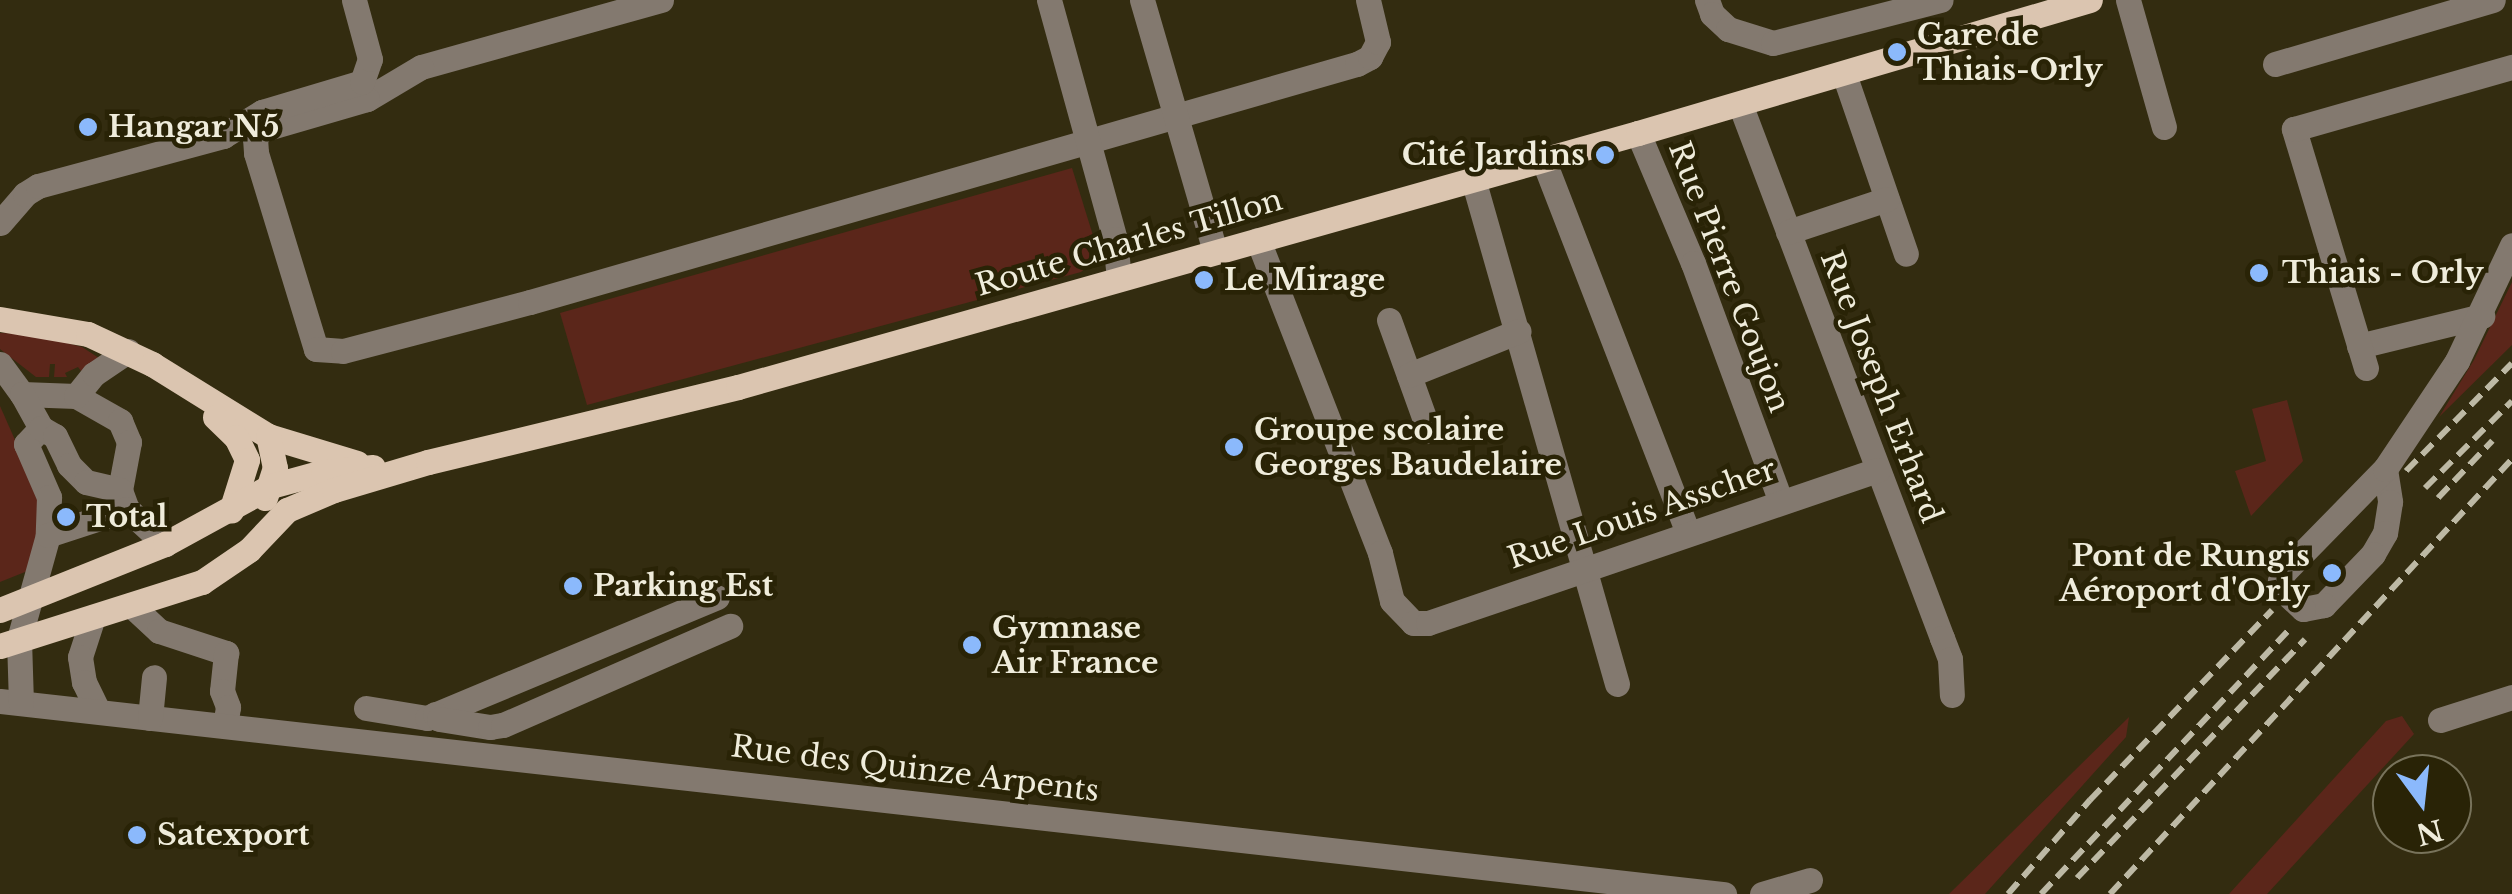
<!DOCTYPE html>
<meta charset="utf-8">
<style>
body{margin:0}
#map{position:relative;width:2512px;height:894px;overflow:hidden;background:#332c10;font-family:"Libre Baskerville",serif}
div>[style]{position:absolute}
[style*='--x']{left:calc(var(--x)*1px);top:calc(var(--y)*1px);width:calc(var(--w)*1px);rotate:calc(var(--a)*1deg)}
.green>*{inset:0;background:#5b261a}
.minor>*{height:25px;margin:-12.5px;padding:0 12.5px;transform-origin:12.5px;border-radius:12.5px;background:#83796f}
.major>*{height:25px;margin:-12.5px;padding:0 12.5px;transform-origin:12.5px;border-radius:12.5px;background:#dbc5b0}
.rail>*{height:6px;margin-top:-3px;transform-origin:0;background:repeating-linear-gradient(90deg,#bdb9a5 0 15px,transparent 0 23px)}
.dots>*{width:28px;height:28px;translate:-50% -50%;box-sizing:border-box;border:5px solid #292306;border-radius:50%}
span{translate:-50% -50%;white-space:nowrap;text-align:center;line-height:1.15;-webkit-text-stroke:9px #292306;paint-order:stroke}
.poi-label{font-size:30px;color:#efecdb;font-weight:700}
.left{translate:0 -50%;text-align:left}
.right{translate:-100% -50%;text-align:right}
.street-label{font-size:30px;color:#efecdb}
.north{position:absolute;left:2372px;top:754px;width:100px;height:100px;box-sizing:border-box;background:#292306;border:2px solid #78735b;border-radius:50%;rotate:165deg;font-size:28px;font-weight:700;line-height:40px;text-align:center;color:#efecdb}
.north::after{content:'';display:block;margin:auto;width:35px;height:45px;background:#8bb9fc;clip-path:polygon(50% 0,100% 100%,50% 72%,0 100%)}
</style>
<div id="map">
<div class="green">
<div style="clip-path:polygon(1072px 168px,1096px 245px,1094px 261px,1081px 272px,587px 405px,560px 313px)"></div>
<div style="clip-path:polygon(2512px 282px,2512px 345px,2439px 417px,2474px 360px)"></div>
<div style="clip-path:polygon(0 333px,33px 334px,82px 347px,102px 360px,81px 371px,78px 367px,65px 373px,67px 377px,54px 377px,55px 364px,50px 364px,49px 377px,36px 377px,0 349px)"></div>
<div style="clip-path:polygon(2287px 400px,2303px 461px,2251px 516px,2235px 471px,2266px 461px,2252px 409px)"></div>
<div style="clip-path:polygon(0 406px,42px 501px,30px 570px,0 582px)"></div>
<div style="clip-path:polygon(2402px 716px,2414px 734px,2267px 894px,2229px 894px,2386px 721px)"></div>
<div style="clip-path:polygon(2129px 717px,2126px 737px,1985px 894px,1949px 894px)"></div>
</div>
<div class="minor">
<div style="--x:661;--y:0;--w:249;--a:164.4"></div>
<div style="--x:421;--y:67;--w:63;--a:149.3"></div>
<div style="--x:367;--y:99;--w:110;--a:163.7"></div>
<div style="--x:261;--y:130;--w:10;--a:127"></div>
<div style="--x:255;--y:138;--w:15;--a:86"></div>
<div style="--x:256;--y:153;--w:205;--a:73"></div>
<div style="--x:316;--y:349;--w:27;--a:4"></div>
<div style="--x:343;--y:351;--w:193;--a:-14.7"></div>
<div style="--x:530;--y:302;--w:861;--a:-16.06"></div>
<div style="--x:1357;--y:64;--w:15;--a:-28"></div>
<div style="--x:1370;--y:57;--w:17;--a:-62"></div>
<div style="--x:1378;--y:42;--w:43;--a:-103.4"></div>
<div style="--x:1049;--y:0;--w:248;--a:74.6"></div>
<div style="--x:1115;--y:239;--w:40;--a:84.3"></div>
<div style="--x:1142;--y:0;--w:262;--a:73.8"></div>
<div style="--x:1707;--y:0;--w:15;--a:70"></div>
<div style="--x:1712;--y:14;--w:22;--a:43"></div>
<div style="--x:1728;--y:29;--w:47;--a:17.3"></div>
<div style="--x:1773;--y:43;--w:173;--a:-14.4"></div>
<div style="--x:2128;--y:0;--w:132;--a:74.2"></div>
<div style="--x:2275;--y:64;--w:227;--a:-16.4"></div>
<div style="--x:1844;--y:74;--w:190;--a:71"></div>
<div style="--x:1740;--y:104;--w:571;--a:69.28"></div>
<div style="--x:1942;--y:638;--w:22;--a:69"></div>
<div style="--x:1950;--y:659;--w:36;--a:87"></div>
<div style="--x:1638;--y:133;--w:141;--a:67.1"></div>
<div style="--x:1693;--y:263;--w:252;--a:69.8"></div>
<div style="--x:1543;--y:159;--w:400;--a:68.8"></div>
<div style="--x:1473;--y:179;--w:525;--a:74.08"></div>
<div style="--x:0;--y:223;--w:38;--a:-49"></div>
<div style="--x:25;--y:194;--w:15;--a:-32"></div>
<div style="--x:38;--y:186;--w:192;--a:-15.1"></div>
<div style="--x:223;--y:136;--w:46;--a:-31.6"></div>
<div style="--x:262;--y:112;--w:104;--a:-16.7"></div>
<div style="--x:362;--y:82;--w:24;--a:-71"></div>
<div style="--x:370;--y:59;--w:61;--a:-105.2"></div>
<div style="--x:1788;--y:232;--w:104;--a:-18.4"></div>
<div style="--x:1258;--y:240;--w:336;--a:68.7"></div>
<div style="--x:1380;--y:553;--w:49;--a:76"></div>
<div style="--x:1392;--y:601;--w:30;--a:46"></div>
<div style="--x:1413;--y:623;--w:15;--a:0"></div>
<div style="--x:1428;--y:623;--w:475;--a:-18.8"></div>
<div style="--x:1389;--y:320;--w:118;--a:70.2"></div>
<div style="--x:2359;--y:346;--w:127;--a:-13.7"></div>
<div style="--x:0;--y:364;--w:37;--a:54"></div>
<div style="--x:22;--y:394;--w:54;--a:2.1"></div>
<div style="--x:76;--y:396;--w:51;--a:29.6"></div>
<div style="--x:120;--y:421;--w:23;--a:67"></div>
<div style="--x:129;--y:442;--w:49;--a:100.6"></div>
<div style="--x:120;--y:490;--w:20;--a:70"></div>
<div style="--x:2366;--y:368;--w:250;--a:-106.8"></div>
<div style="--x:2294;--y:129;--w:227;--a:-15.9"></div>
<div style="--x:1409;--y:375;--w:118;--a:-21.8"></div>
<div style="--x:22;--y:394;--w:39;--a:61"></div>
<div style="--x:41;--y:428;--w:22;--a:133"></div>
<div style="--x:26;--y:444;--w:58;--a:66.5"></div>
<div style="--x:49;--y:497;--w:38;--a:92"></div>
<div style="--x:76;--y:396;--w:28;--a:-51"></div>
<div style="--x:94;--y:374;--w:41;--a:-34.1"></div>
<div style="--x:41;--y:428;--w:16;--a:30"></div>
<div style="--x:55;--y:436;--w:32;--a:64"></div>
<div style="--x:69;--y:465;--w:24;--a:45"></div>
<div style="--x:86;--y:482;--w:35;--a:13"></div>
<div style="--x:2385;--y:469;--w:33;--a:81"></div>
<div style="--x:2390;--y:502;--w:31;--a:99"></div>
<div style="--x:2385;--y:533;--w:24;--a:120"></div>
<div style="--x:2373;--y:554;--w:71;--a:133.9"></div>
<div style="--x:2324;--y:605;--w:21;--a:169"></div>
<div style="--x:2303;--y:609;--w:26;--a:-137"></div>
<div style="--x:2284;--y:591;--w:11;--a:-112"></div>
<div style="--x:2280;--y:581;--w:10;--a:-66"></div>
<div style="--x:2284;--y:572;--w:144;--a:-45.6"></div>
<div style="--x:2385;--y:469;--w:130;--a:-56.3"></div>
<div style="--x:2457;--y:361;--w:128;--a:-64.6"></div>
<div style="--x:131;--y:605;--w:38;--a:43"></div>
<div style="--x:159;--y:631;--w:71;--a:18.2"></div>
<div style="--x:226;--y:653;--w:38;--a:96"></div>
<div style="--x:222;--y:691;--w:17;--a:69"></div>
<div style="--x:228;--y:707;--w:19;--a:99"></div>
<div style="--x:93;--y:617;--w:42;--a:108"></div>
<div style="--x:80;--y:657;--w:25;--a:81"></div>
<div style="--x:84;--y:682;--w:32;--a:64"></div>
<div style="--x:0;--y:701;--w:1735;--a:6.39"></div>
<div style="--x:21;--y:703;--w:64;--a:-91.8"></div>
<div style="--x:19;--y:639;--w:108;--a:-74.4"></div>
<div style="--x:48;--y:535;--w:83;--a:-18.2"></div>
<div style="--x:127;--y:509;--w:52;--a:42.6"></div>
<div style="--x:366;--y:708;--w:62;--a:9.3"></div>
<div style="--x:427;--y:718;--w:314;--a:-22.6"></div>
<div style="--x:435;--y:714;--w:6;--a:51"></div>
<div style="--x:439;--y:719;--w:52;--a:8.9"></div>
<div style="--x:490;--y:727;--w:13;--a:-9"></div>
<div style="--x:503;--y:725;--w:248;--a:-23.6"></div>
<div style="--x:150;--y:718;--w:41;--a:-84.4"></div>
<div style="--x:2440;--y:720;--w:76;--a:-17.7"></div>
<div style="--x:1762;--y:894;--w:50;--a:-16.3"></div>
</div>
<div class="major">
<div style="--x:0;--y:319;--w:89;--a:9.7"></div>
<div style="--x:88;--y:334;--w:71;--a:25.1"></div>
<div style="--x:152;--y:364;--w:137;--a:31.8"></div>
<div style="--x:268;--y:436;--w:93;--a:16.9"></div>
<div style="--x:215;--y:417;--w:29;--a:44"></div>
<div style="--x:236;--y:437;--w:25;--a:64"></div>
<div style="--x:247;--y:460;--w:53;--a:107.4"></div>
<div style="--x:265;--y:498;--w:32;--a:-72"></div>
<div style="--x:275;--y:468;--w:33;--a:-102"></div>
<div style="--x:0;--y:610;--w:178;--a:-21.8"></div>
<div style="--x:165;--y:544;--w:121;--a:-28.7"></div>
<div style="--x:271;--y:486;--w:54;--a:-15.1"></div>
<div style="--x:323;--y:472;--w:50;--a:-5.7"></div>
<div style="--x:0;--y:646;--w:212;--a:-17.6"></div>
<div style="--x:202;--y:582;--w:57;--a:-34.2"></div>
<div style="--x:249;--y:550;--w:55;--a:-46.5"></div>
<div style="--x:287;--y:510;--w:51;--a:-23.1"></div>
<div style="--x:334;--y:490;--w:98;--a:-16.6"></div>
<div style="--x:428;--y:462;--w:319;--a:-13.6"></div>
<div style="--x:738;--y:387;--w:935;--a:-15.76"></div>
<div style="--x:1638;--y:133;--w:471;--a:-16.4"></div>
</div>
<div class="rail">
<div style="--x:2406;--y:471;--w:151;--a:-45.5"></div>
<div style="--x:2425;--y:488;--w:123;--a:-45"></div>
<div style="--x:2438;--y:498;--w:79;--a:-46.5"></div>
<div style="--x:2077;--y:878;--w:330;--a:-46.3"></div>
<div style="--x:2008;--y:894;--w:125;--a:-48.9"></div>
<div style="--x:2090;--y:800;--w:263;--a:-46.2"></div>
<div style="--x:2041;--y:894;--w:366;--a:-46.8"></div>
<div style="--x:2110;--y:894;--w:592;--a:-47.26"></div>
</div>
<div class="dots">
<div style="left:1897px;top:52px;background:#8bb9fc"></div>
<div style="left:88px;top:127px;background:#8bb9fc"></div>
<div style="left:1605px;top:155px;background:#8bb9fc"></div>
<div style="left:2259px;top:273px;background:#8bb9fc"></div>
<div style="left:1204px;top:280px;background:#8bb9fc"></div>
<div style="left:1234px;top:447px;background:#8bb9fc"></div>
<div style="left:66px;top:517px;background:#8bb9fc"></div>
<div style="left:2332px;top:573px;background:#8bb9fc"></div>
<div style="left:573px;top:586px;background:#8bb9fc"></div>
<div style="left:972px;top:645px;background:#8bb9fc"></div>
<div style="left:137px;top:835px;background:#8bb9fc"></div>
</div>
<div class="poi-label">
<span class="left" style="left:1917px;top:52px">Gare de<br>Thiais-Orly</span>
<span class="left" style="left:108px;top:127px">Hangar N5</span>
<span class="right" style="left:1585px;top:155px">Cité Jardins</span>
<span class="left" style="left:2282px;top:273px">Thiais - Orly</span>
<span class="left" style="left:1224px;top:280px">Le Mirage</span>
<span class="left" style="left:1254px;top:447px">Groupe scolaire<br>Georges Baudelaire</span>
<span class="left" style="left:86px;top:517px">Total</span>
<span class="right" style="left:2310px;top:573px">Pont de Rungis<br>Aéroport d'Orly</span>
<span class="left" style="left:593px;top:586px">Parking Est</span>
<span class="left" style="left:992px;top:645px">Gymnase<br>Air France</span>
<span class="left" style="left:157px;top:835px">Satexport</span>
</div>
<div class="street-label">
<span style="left:1129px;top:243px;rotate:-16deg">Route Charles Tillon</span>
<span style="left:1729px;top:277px;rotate:69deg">Rue Pierre Goujon</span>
<span style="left:1881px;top:387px;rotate:69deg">Rue Joseph Erhard</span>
<span style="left:1642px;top:514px;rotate:-19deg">Rue Louis Asscher</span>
<span style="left:915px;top:769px;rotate:7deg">Rue des Quinze Arpents</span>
</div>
<div class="north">N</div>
</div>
